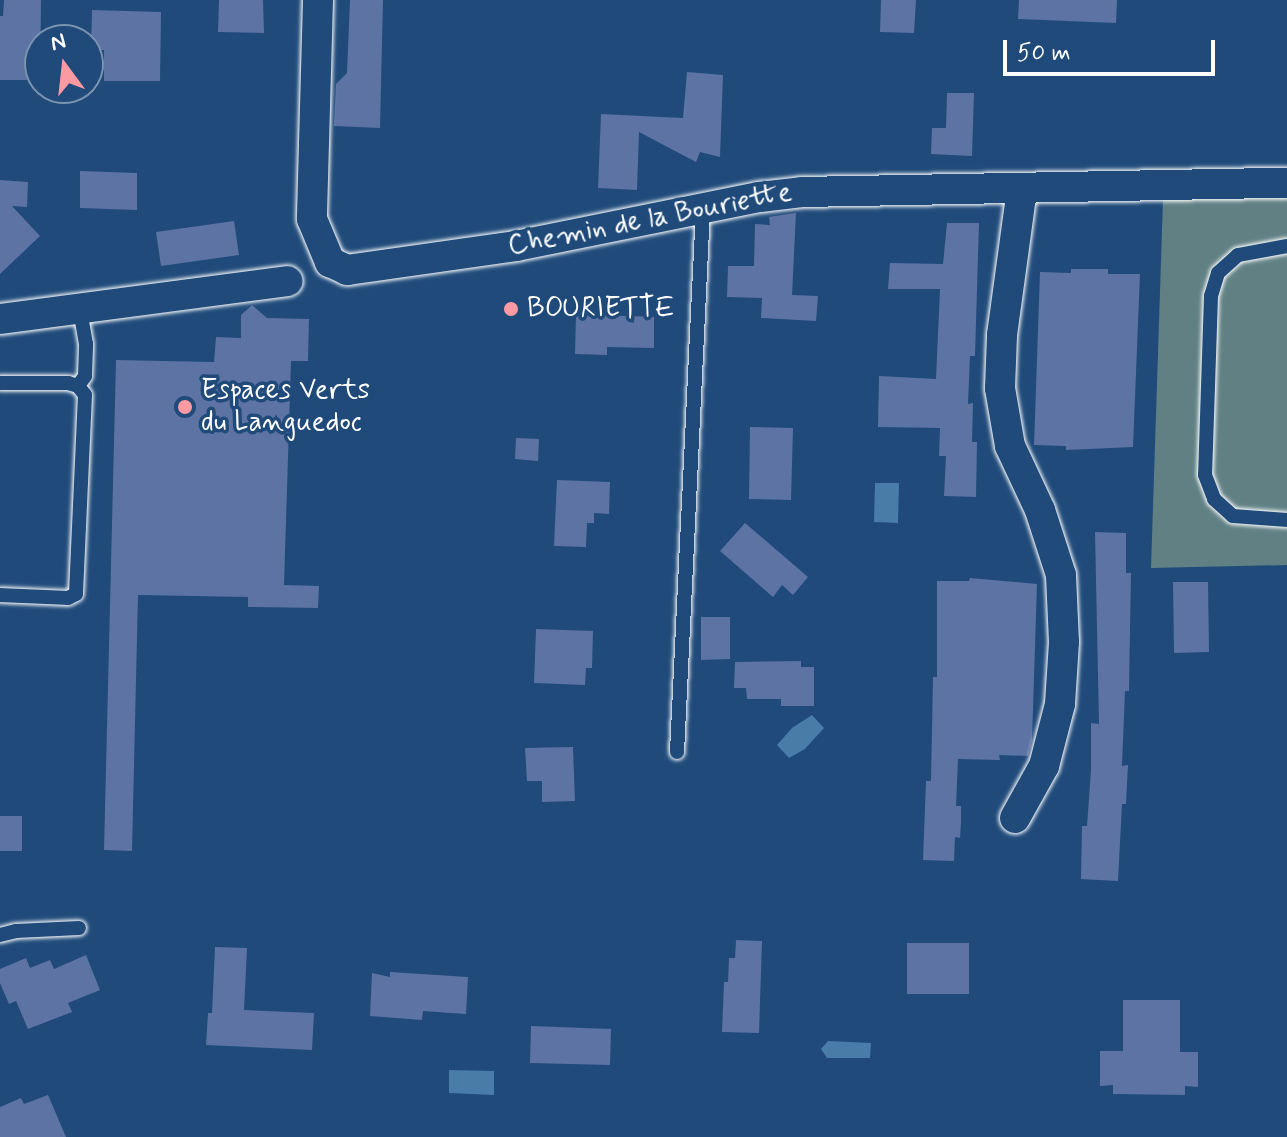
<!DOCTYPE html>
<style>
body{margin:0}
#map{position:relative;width:1287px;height:1137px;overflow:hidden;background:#1f4a7a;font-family:Mynerve,sans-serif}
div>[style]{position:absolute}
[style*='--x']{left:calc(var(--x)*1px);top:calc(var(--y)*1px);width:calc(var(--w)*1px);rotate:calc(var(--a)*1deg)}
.green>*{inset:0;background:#608084}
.water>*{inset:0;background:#4a7ca8}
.building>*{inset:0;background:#5d73a3}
.roads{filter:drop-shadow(0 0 2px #fff) drop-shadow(0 0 2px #fff)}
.service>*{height:14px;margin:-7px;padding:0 7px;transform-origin:7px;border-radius:7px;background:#1f4a7a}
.minor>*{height:30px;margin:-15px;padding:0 15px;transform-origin:15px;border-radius:15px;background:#1f4a7a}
.dots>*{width:22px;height:22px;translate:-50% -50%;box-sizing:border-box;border:4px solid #1f4a7a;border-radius:50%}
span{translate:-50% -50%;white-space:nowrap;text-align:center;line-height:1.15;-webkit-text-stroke:7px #1f4a7a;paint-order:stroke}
.street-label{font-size:28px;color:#fff}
.poi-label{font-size:28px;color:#fff}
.left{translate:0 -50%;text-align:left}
.north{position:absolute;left:24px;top:24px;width:80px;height:80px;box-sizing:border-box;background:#1f4a7a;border:2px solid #7992af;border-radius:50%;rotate:345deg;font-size:22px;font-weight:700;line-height:32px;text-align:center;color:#fff}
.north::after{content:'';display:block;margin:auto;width:28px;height:36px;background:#ff9aa2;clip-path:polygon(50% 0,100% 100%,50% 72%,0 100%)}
.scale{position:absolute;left:1003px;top:40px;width:212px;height:36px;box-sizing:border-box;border:4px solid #fff;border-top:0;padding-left:10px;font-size:24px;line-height:28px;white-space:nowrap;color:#fff;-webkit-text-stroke:6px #1f4a7a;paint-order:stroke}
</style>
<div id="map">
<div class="green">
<div style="clip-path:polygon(1287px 196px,1287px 565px,1151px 568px,1163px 199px)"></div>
</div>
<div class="water">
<div style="clip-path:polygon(875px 483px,899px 483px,898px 523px,874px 522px)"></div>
<div style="clip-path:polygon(812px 715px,824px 728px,805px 749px,789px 758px,777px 745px,792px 728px)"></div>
<div style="clip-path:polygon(828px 1041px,871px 1043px,870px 1058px,827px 1058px,821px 1049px)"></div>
<div style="clip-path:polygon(449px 1070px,494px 1071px,494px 1095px,449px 1093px)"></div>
</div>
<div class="building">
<div style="clip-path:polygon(4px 0,41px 0,40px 80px,0 80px,0 16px,3px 16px)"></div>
<div style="clip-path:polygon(219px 0,263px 0,264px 33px,218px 32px)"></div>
<div style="clip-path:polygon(350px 0,383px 0,380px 128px,334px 126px,336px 84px,347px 73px)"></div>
<div style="clip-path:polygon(881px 0,916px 0,914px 33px,880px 32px)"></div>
<div style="clip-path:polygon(1019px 0,1117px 0,1116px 23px,1018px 19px)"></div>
<div style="clip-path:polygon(92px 10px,161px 12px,160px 81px,104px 81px,104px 50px,91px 50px)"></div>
<div style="clip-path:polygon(687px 72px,723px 75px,720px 157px,700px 152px,696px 162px,639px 132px,637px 190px,598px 188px,601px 114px,683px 118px)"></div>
<div style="clip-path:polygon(947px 93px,974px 93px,972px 156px,931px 154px,932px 128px,946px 128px)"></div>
<div style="clip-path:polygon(80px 171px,137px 173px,137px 210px,80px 208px)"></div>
<div style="clip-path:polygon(0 180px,28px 182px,27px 207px,12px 206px,40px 236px,0 274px)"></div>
<div style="clip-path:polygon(796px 213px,792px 295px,818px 296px,816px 321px,761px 318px,762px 298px,727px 297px,728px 266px,754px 266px,755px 224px,770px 225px,769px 217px)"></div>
<div style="clip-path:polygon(234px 221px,239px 255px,161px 266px,156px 232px)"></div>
<div style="clip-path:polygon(947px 223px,979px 223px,975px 356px,970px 356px,968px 404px,973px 403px,972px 442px,977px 442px,976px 497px,944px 496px,946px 456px,939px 456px,940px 428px,878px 427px,879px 376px,936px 379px,940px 289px,888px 289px,890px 263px,943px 264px)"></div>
<div style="clip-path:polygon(1071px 269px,1108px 269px,1108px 274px,1140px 274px,1133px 447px,1066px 450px,1066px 446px,1034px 445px,1040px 272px,1071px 273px)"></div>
<div style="clip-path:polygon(252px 305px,267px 318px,309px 319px,308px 361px,291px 361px,284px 585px,319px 586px,318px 608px,248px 607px,248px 597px,138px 595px,132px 851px,104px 850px,116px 360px,214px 362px,216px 337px,241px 338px,241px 315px)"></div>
<div style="clip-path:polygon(576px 314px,654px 317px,654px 348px,607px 347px,607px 355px,575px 354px)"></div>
<div style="clip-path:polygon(750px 427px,793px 428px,791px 500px,749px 499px)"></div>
<div style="clip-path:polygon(516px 438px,539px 439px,538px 461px,515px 459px)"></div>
<div style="clip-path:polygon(557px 480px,610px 482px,609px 514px,594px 513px,594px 523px,587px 523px,586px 547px,554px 546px)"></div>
<div style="clip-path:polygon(745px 523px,808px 577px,793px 595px,782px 585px,773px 597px,720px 551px)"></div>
<div style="clip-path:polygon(1095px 532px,1126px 533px,1126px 573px,1131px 573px,1129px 691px,1125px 691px,1122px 766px,1128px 765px,1126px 804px,1122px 804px,1118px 881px,1081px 879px,1082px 826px,1087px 826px,1091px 770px,1091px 723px,1099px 724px)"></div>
<div style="clip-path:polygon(970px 578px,1037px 584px,1032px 740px,1028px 756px,999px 755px,1000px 760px,958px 759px,956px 806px,961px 806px,961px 822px,960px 838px,955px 837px,954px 861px,923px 860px,926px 781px,931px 781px,933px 677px,937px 677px,937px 581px,969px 581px)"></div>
<div style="clip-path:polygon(1173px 582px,1208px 582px,1209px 652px,1174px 653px)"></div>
<div style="clip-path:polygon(701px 617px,730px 617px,730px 659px,701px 660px)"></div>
<div style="clip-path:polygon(536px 629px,593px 631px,592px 668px,586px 668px,585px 685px,534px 683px)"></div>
<div style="clip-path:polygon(801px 661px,801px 667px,814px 667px,814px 706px,781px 706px,781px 699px,747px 699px,746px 688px,734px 688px,735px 662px)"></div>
<div style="clip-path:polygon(573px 747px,575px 801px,542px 802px,542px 781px,527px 781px,525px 748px)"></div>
<div style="clip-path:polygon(0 816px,22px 816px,22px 851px,0 851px)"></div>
<div style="clip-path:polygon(736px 940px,762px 941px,759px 1033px,722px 1032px,724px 982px,728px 982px,729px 958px,735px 958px)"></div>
<div style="clip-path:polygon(907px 943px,969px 943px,969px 994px,907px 994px)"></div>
<div style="clip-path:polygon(215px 947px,247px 948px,244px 1010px,314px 1013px,312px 1050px,206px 1045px,208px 1013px,212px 1013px)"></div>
<div style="clip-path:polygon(86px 955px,100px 990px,68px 1003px,72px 1012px,28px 1029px,16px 1001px,9px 1004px,0 983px,0 969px,26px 958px,30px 968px,50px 960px,54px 969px)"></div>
<div style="clip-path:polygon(390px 972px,468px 977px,466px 1014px,423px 1011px,422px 1020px,370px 1016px,372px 973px,390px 977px)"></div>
<div style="clip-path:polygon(1123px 1000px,1180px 1000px,1180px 1052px,1198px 1052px,1198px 1087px,1185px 1086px,1185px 1095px,1113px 1094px,1113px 1085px,1100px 1086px,1100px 1051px,1123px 1051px)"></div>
<div style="clip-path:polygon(531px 1026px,611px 1029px,610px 1065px,530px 1063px)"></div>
<div style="clip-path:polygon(48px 1095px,66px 1137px,0 1137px,0 1107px,21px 1098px,24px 1104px)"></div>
</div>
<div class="roads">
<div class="service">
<div style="--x:1287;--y:246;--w:50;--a:169.6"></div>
<div style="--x:1238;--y:255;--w:27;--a:138"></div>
<div style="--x:1218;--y:273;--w:24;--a:107"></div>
<div style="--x:1211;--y:296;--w:179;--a:91.9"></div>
<div style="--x:1205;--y:475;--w:26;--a:69"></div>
<div style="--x:1214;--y:499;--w:25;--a:42"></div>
<div style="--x:1233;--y:516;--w:54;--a:4.2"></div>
<div style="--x:0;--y:383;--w:68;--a:0"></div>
<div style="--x:68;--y:383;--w:10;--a:17"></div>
<div style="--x:78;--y:386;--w:11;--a:52"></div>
<div style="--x:85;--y:395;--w:199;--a:92.6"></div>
<div style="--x:76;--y:594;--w:9;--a:153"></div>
<div style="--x:68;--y:598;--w:68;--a:-177.5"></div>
<div style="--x:78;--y:386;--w:12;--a:-55"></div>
<div style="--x:85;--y:376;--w:32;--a:-88"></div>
<div style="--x:86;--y:344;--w:36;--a:-100"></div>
<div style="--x:677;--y:752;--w:545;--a:-87.26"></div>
<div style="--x:0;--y:935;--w:16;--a:-14"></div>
<div style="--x:16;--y:931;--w:63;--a:-2.7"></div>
</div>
<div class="minor">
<div style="--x:318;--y:0;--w:219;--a:91.6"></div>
<div style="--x:312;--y:219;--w:47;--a:67.3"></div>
<div style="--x:330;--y:262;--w:19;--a:25"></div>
<div style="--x:347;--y:270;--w:171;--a:-8.1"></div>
<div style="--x:516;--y:246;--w:249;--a:-11.4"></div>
<div style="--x:760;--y:197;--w:42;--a:-6.8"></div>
<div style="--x:802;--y:192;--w:485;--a:-1.1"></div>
<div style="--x:0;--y:319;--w:290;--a:-7.5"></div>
<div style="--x:1015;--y:818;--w:60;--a:-60.9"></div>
<div style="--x:1044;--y:766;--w:64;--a:-75.5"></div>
<div style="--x:1060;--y:704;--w:62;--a:-86.3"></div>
<div style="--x:1064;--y:642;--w:67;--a:-92.6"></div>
<div style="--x:1061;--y:575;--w:68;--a:-107.9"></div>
<div style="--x:1040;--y:510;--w:71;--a:-115.1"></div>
<div style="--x:1010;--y:446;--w:59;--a:-99.8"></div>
<div style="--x:1000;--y:388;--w:53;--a:-87.8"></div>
<div style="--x:1002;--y:335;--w:147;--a:-82.2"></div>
</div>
</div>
<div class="dots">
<div style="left:511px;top:309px;background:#ff9aa2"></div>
<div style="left:185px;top:407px;background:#ff9aa2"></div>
</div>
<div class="street-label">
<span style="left:650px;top:220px;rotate:-11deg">Chemin de la Bouriette</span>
</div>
<div class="poi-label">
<span class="left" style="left:527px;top:309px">BOURIETTE</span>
<span class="left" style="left:201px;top:407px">Espaces Verts<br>du Languedoc</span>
</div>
<div class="north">N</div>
<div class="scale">50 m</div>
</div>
